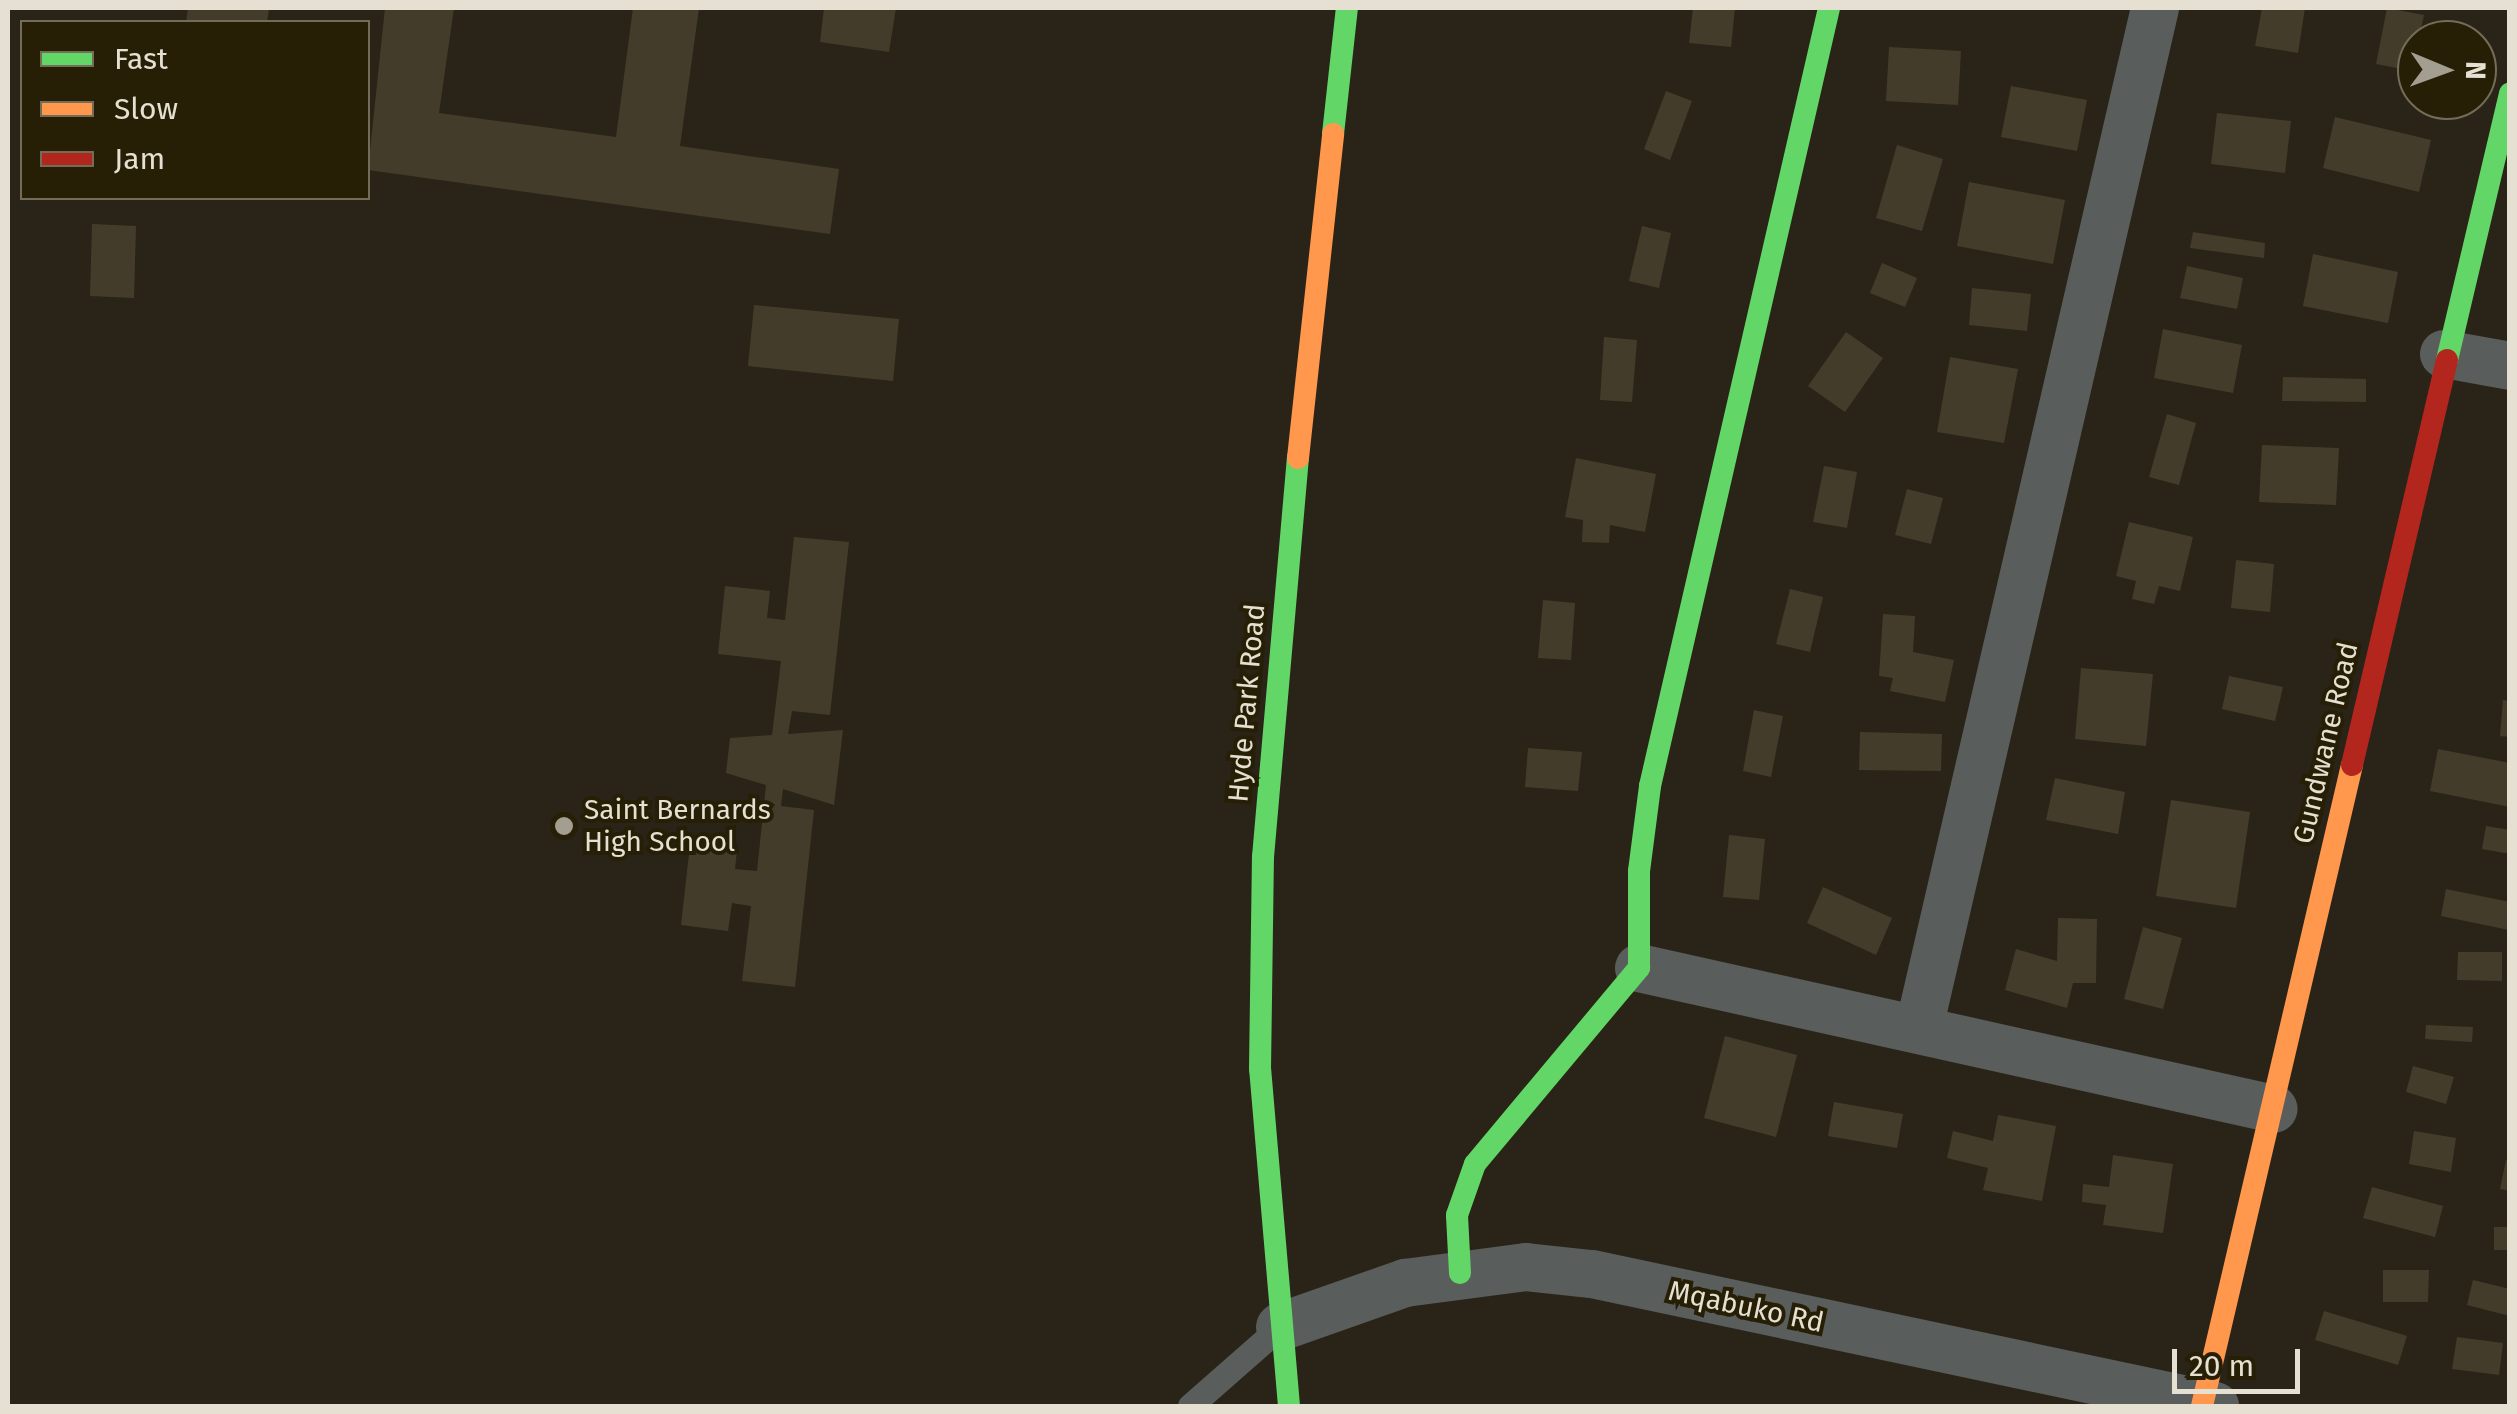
<!DOCTYPE html>
<style>
body{margin:0}
#map{position:relative;width:2517px;height:1414px;overflow:hidden;background:#292417;font-family:"Fira Sans",sans-serif}
div>[style]{position:absolute}
[style*='--x']{left:calc(var(--x)*1px);top:calc(var(--y)*1px);width:calc(var(--w)*1px);rotate:calc(var(--a)*1deg)}
.building>*{inset:0;background:#443c2b}
.lane>*{height:25px;margin:-12.5px;padding:0 12.5px;transform-origin:12.5px;border-radius:12.5px;background:#595d5b}
.street>*{height:48px;margin:-24px;padding:0 24px;transform-origin:24px;border-radius:24px;background:#595d5b}
.fast>*{height:22px;margin:-11px;padding:0 11px;transform-origin:11px;border-radius:11px;background:#63d668}
.slow>*{height:22px;margin:-11px;padding:0 11px;transform-origin:11px;border-radius:11px;background:#ff974d}
.jam>*{height:22px;margin:-11px;padding:0 11px;transform-origin:11px;border-radius:11px;background:#b3261e}
.dots>*{width:28px;height:28px;translate:-50% -50%;box-sizing:border-box;border:5px solid #271f05;border-radius:50%}
span{translate:-50% -50%;white-space:nowrap;text-align:center;line-height:1.15;-webkit-text-stroke:8px #271f05;paint-order:stroke}
.street-label{font-size:28px;color:#e5e0d1}
.poi-label{font-size:28px;color:#e5e0d1}
.left{translate:0 -50%;text-align:left}
.frame{position:absolute;inset:0;border:10px solid #e5e0d1;pointer-events:none}
.legend{position:absolute;left:20px;top:20px;width:350px;height:180px;box-sizing:border-box;background:#271f05;border:2px solid #736c57;margin:0;padding:12px 18px;list-style:none;font-size:30px;color:#e5e0d1}
.legend li{display:flex;align-items:center;gap:20px;height:50px}
.legend b{width:50px;border:2px solid #736c57}
.north{position:absolute;left:2397px;top:20px;width:100px;height:100px;box-sizing:border-box;background:#271f05;border:2px solid #736c57;border-radius:50%;rotate:91deg;font-size:28px;font-weight:700;line-height:40px;text-align:center;color:#e5e0d1}
.north::after{content:'';display:block;margin:auto;width:35px;height:45px;background:#a39e90;clip-path:polygon(50% 0,100% 100%,50% 72%,0 100%)}
.scale{position:absolute;left:2172px;top:1349px;width:128px;height:45px;box-sizing:border-box;border:5px solid #e5e0d1;border-top:0;padding-left:12px;font-size:30px;line-height:35px;white-space:nowrap;color:#e5e0d1;-webkit-text-stroke:8px #271f05;paint-order:stroke}
</style>
<div id="map">
<div class="building">
<div style="clip-path:polygon(188px 8px,269px 8px,267px 22px,186px 22px)"></div>
<div style="clip-path:polygon(385px 8px,454px 8px,439px 113px,616px 137px,633px 8px,699px 8px,680px 146px,839px 169px,830px 234px,368px 170px)"></div>
<div style="clip-path:polygon(824px 8px,896px 8px,889px 52px,820px 42px)"></div>
<div style="clip-path:polygon(1693px 8px,1735px 8px,1731px 47px,1689px 43px)"></div>
<div style="clip-path:polygon(2262px 8px,2305px 8px,2298px 53px,2255px 46px)"></div>
<div style="clip-path:polygon(2387px 8px,2424px 15px,2412px 71px,2376px 64px)"></div>
<div style="clip-path:polygon(1889px 47px,1961px 51px,1958px 105px,1886px 101px)"></div>
<div style="clip-path:polygon(2011px 86px,2087px 100px,2077px 151px,2001px 137px)"></div>
<div style="clip-path:polygon(1666px 91px,1692px 101px,1670px 160px,1644px 149px)"></div>
<div style="clip-path:polygon(2217px 113px,2291px 121px,2285px 173px,2211px 164px)"></div>
<div style="clip-path:polygon(2335px 117px,2431px 140px,2419px 192px,2323px 168px)"></div>
<div style="clip-path:polygon(1897px 145px,1943px 159px,1922px 231px,1876px 218px)"></div>
<div style="clip-path:polygon(1969px 182px,2065px 200px,2053px 264px,1957px 246px)"></div>
<div style="clip-path:polygon(92px 224px,136px 226px,134px 298px,90px 296px)"></div>
<div style="clip-path:polygon(1642px 226px,1671px 233px,1659px 288px,1629px 281px)"></div>
<div style="clip-path:polygon(2193px 232px,2265px 243px,2264px 258px,2190px 248px)"></div>
<div style="clip-path:polygon(2313px 254px,2398px 272px,2388px 323px,2303px 306px)"></div>
<div style="clip-path:polygon(1882px 263px,1917px 278px,1905px 307px,1870px 293px)"></div>
<div style="clip-path:polygon(2187px 266px,2243px 278px,2237px 309px,2180px 298px)"></div>
<div style="clip-path:polygon(1972px 288px,2031px 294px,2027px 331px,1969px 325px)"></div>
<div style="clip-path:polygon(754px 305px,899px 319px,893px 381px,748px 366px)"></div>
<div style="clip-path:polygon(2163px 329px,2242px 345px,2233px 393px,2154px 378px)"></div>
<div style="clip-path:polygon(1846px 332px,1883px 358px,1845px 412px,1808px 386px)"></div>
<div style="clip-path:polygon(1604px 337px,1637px 340px,1632px 402px,1600px 400px)"></div>
<div style="clip-path:polygon(1950px 357px,2018px 369px,2004px 443px,1937px 432px)"></div>
<div style="clip-path:polygon(2283px 377px,2366px 379px,2366px 402px,2282px 401px)"></div>
<div style="clip-path:polygon(2167px 414px,2196px 423px,2179px 485px,2149px 477px)"></div>
<div style="clip-path:polygon(2262px 445px,2339px 448px,2336px 505px,2259px 502px)"></div>
<div style="clip-path:polygon(1576px 458px,1656px 474px,1645px 532px,1610px 525px,1609px 543px,1582px 542px,1583px 520px,1565px 517px)"></div>
<div style="clip-path:polygon(1824px 466px,1857px 472px,1847px 528px,1813px 522px)"></div>
<div style="clip-path:polygon(1907px 489px,1943px 498px,1931px 544px,1895px 535px)"></div>
<div style="clip-path:polygon(2129px 522px,2193px 537px,2180px 591px,2159px 586px,2154px 604px,2132px 599px,2136px 581px,2116px 576px)"></div>
<div style="clip-path:polygon(794px 537px,849px 542px,830px 715px,792px 711px,788px 734px,843px 730px,834px 805px,783px 789px,781px 806px,814px 810px,795px 987px,742px 981px,751px 906px,732px 903px,728px 931px,681px 925px,690px 845px,737px 850px,735px 869px,757px 871px,766px 785px,726px 773px,730px 738px,772px 735px,781px 661px,718px 654px,725px 586px,770px 591px,767px 618px,785px 620px)"></div>
<div style="clip-path:polygon(2236px 560px,2274px 564px,2270px 612px,2231px 608px)"></div>
<div style="clip-path:polygon(1790px 589px,1823px 597px,1810px 652px,1776px 644px)"></div>
<div style="clip-path:polygon(1543px 600px,1575px 603px,1571px 660px,1538px 658px)"></div>
<div style="clip-path:polygon(1883px 614px,1915px 616px,1913px 652px,1954px 660px,1945px 702px,1890px 691px,1893px 678px,1879px 676px)"></div>
<div style="clip-path:polygon(2081px 668px,2153px 674px,2146px 746px,2075px 739px)"></div>
<div style="clip-path:polygon(2229px 676px,2283px 687px,2275px 721px,2222px 709px)"></div>
<div style="clip-path:polygon(2503px 700px,2510px 701px,2510px 737px,2500px 736px)"></div>
<div style="clip-path:polygon(1754px 710px,1783px 716px,1771px 777px,1743px 771px)"></div>
<div style="clip-path:polygon(1860px 732px,1942px 734px,1941px 771px,1859px 770px)"></div>
<div style="clip-path:polygon(1528px 748px,1582px 752px,1578px 791px,1525px 787px)"></div>
<div style="clip-path:polygon(2438px 749px,2510px 763px,2510px 807px,2430px 791px)"></div>
<div style="clip-path:polygon(2055px 778px,2125px 792px,2118px 834px,2046px 820px)"></div>
<div style="clip-path:polygon(2171px 800px,2250px 812px,2236px 908px,2156px 896px)"></div>
<div style="clip-path:polygon(2486px 826px,2510px 830px,2510px 854px,2482px 849px)"></div>
<div style="clip-path:polygon(1729px 835px,1765px 839px,1759px 900px,1723px 897px)"></div>
<div style="clip-path:polygon(1823px 887px,1892px 918px,1876px 955px,1807px 923px)"></div>
<div style="clip-path:polygon(2446px 889px,2510px 902px,2509px 930px,2441px 916px)"></div>
<div style="clip-path:polygon(2058px 918px,2097px 919px,2096px 983px,2073px 983px,2067px 1008px,2005px 990px,2016px 949px,2057px 961px)"></div>
<div style="clip-path:polygon(2143px 927px,2182px 938px,2163px 1009px,2124px 999px)"></div>
<div style="clip-path:polygon(2458px 952px,2502px 952px,2502px 981px,2457px 980px)"></div>
<div style="clip-path:polygon(2426px 1025px,2473px 1027px,2472px 1042px,2425px 1039px)"></div>
<div style="clip-path:polygon(1725px 1036px,1797px 1055px,1776px 1137px,1704px 1118px)"></div>
<div style="clip-path:polygon(2413px 1066px,2454px 1077px,2446px 1104px,2406px 1092px)"></div>
<div style="clip-path:polygon(1834px 1102px,1903px 1114px,1897px 1148px,1828px 1136px)"></div>
<div style="clip-path:polygon(1998px 1115px,2056px 1126px,2042px 1201px,1983px 1190px,1988px 1168px,1947px 1158px,1953px 1131px,1993px 1141px)"></div>
<div style="clip-path:polygon(2414px 1131px,2456px 1138px,2451px 1172px,2409px 1164px)"></div>
<div style="clip-path:polygon(2113px 1155px,2173px 1164px,2163px 1233px,2103px 1225px,2106px 1205px,2082px 1202px,2083px 1184px,2109px 1187px)"></div>
<div style="clip-path:polygon(2506px 1160px,2510px 1161px,2510px 1191px,2500px 1189px)"></div>
<div style="clip-path:polygon(2372px 1187px,2443px 1206px,2435px 1237px,2363px 1218px)"></div>
<div style="clip-path:polygon(2494px 1227px,2510px 1227px,2510px 1250px,2494px 1250px)"></div>
<div style="clip-path:polygon(2383px 1270px,2429px 1270px,2428px 1302px,2383px 1302px)"></div>
<div style="clip-path:polygon(2473px 1280px,2510px 1289px,2510px 1316px,2467px 1305px)"></div>
<div style="clip-path:polygon(2324px 1311px,2407px 1336px,2398px 1365px,2315px 1340px)"></div>
<div style="clip-path:polygon(2457px 1337px,2503px 1343px,2499px 1375px,2452px 1369px)"></div>
</div>
<div class="lane">
<div style="--x:1190;--y:1406;--w:120;--a:-41.3"></div>
</div>
<div class="street">
<div style="--x:2444;--y:354;--w:67;--a:10.3"></div>
<div style="--x:1639;--y:968;--w:650;--a:12.52"></div>
<div style="--x:1919;--y:1028;--w:1047;--a:-76.97"></div>
<div style="--x:1280;--y:1327;--w:133;--a:-19.4"></div>
<div style="--x:1405;--y:1283;--w:122;--a:-7.5"></div>
<div style="--x:1526;--y:1267;--w:66;--a:6.1"></div>
<div style="--x:1592;--y:1274;--w:637;--a:11.96"></div>
</div>
<div class="fast">
<div style="--x:1333;--y:134;--w:127;--a:-83.7"></div>
<div style="--x:2447;--y:360;--w:274;--a:-76.7"></div>
<div style="--x:1460;--y:1273;--w:58;--a:-93"></div>
<div style="--x:1457;--y:1215;--w:54;--a:-70.6"></div>
<div style="--x:1475;--y:1164;--w:256;--a:-50.1"></div>
<div style="--x:1639;--y:968;--w:97;--a:-90"></div>
<div style="--x:1639;--y:871;--w:86;--a:-82.6"></div>
<div style="--x:1650;--y:786;--w:798;--a:-77.04"></div>
<div style="--x:1289;--y:1406;--w:338;--a:-94.9"></div>
<div style="--x:1260;--y:1069;--w:212;--a:-89.2"></div>
<div style="--x:1263;--y:857;--w:401;--a:-85"></div>
</div>
<div class="slow">
<div style="--x:1298;--y:458;--w:326;--a:-83.8"></div>
<div style="--x:2202;--y:1406;--w:658;--a:-76.83"></div>
</div>
<div class="jam">
<div style="--x:2352;--y:765;--w:416;--a:-76.8"></div>
</div>
<div class="dots">
<div style="left:564px;top:826px;background:#a39e90"></div>
</div>
<div class="street-label">
<span style="left:1247px;top:703px;rotate:-85deg">Hyde Park Road</span>
<span style="left:2326px;top:743px;rotate:-77deg">Gundwane Road</span>
<span style="left:1746px;top:1307px;rotate:12deg">Mqabuko Rd</span>
</div>
<div class="poi-label">
<span class="left" style="left:584px;top:826px">Saint Bernards<br>High School</span>
</div>
<div class="frame"></div>
<ul class="legend">
<li><b style="height:12px;background:#63d668"></b>Fast</li>
<li><b style="height:12px;background:#ff974d"></b>Slow</li>
<li><b style="height:12px;background:#b3261e"></b>Jam</li>
</ul>
<div class="north">N</div>
<div class="scale">20 m</div>
</div>
